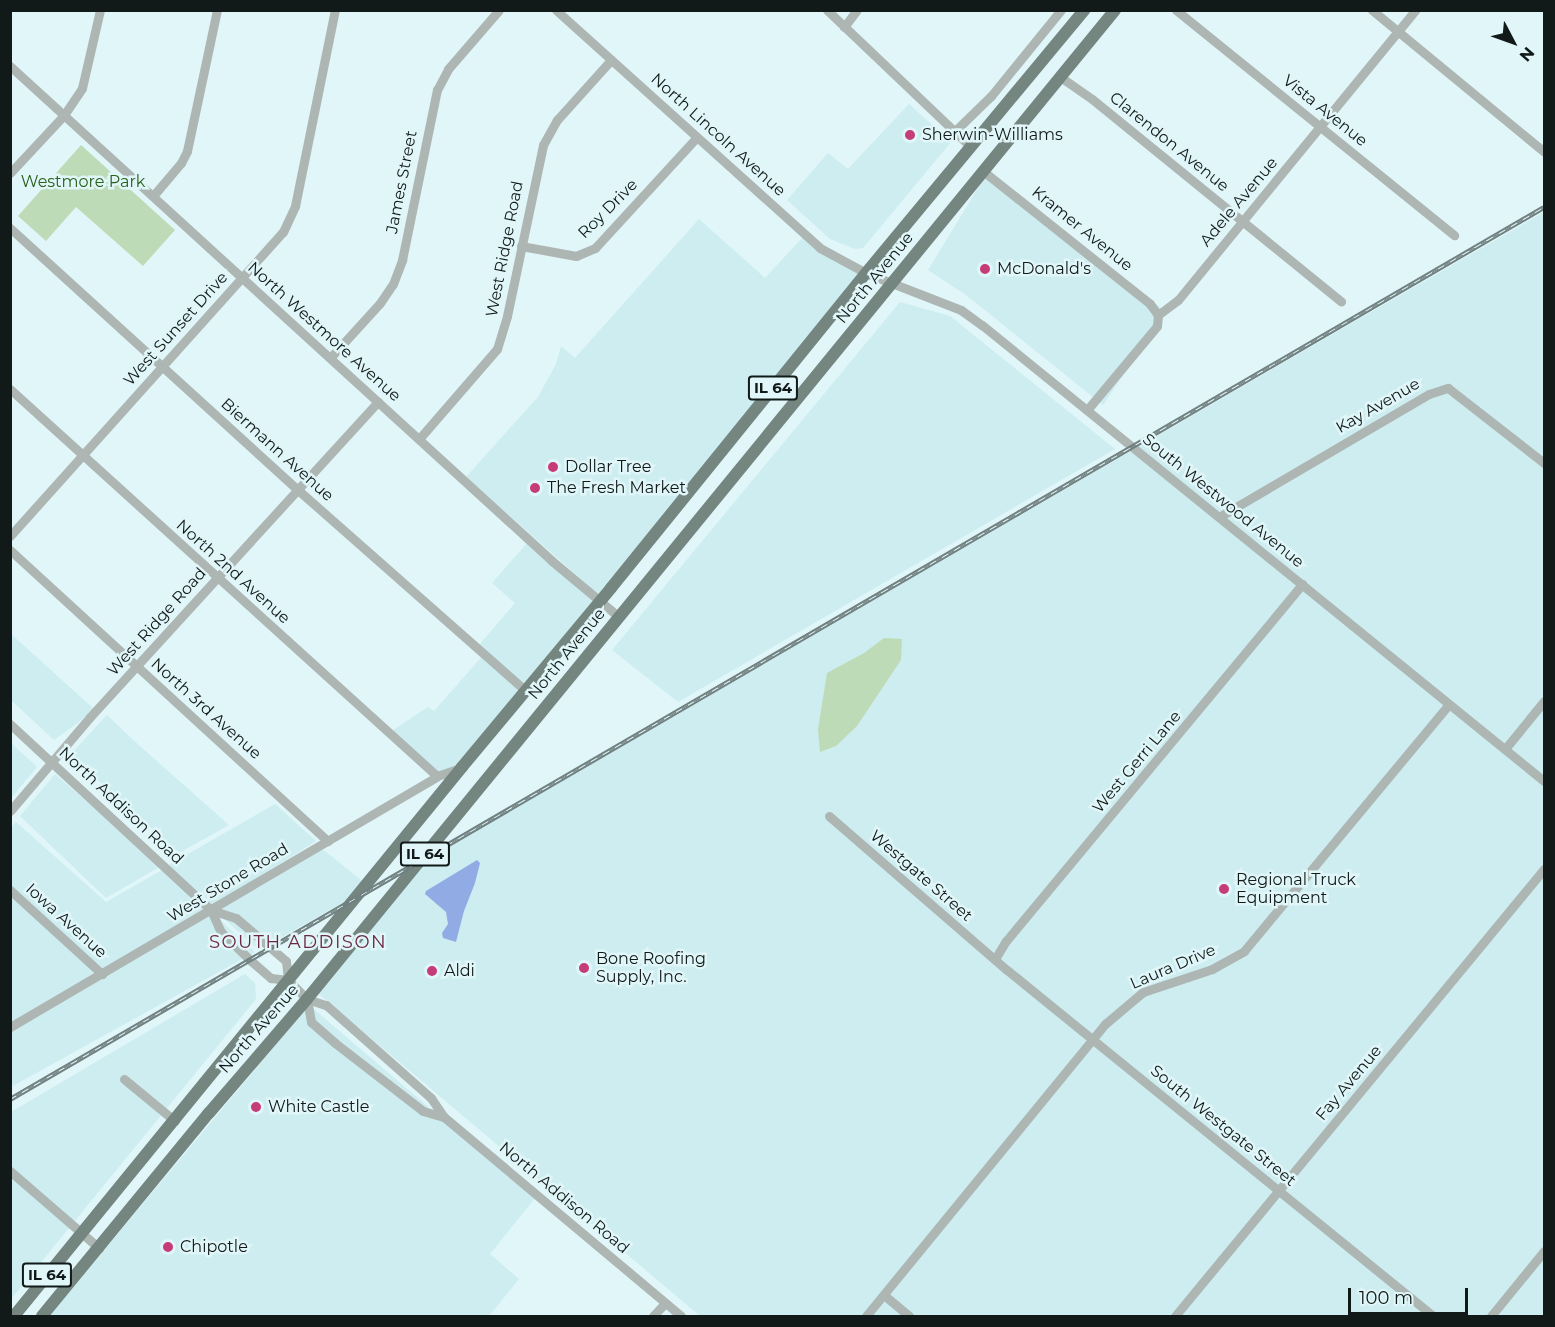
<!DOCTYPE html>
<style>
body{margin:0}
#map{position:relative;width:1555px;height:1327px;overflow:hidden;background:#e0f6f8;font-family:Montserrat,sans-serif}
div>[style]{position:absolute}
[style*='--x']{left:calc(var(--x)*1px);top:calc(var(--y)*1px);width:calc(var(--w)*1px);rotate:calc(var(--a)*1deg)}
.built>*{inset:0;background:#cdedf0}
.green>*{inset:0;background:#bedbb8}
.water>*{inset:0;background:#91ace5}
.minor>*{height:9px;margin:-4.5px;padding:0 4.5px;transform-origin:4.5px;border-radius:4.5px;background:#adb6b3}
.major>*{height:12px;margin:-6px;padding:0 6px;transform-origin:6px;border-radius:6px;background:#75857f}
.rail>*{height:4.5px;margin-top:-2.25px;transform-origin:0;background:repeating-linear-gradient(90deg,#e0f6f8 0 7px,#718081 0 14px);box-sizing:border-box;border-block:2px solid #718081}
.dots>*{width:16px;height:16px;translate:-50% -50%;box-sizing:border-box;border:3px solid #e0f6f8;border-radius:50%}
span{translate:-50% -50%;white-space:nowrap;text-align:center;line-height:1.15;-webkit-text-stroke:5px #e0f6f8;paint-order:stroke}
.shield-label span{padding:2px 4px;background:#e0f6f8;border:2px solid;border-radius:4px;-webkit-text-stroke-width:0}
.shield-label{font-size:15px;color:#111919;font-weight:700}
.street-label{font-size:16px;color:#111919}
.poi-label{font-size:16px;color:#111919}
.left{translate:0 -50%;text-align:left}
.park-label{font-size:16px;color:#28611c}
.neighbourhood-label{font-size:18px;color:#6b2844;letter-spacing:1.5px}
.frame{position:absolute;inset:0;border:12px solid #111919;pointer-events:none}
.north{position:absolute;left:1483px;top:12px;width:60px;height:60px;-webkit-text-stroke:4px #e0f6f8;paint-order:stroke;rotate:131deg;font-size:16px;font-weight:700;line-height:24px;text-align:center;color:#111919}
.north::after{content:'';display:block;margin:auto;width:21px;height:27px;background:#111919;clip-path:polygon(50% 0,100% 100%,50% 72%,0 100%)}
.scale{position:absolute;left:1348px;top:1288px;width:120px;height:27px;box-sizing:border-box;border:3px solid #111919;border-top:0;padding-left:8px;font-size:18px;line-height:21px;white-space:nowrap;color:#111919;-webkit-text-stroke:4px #e0f6f8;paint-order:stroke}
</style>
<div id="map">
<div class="built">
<div style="clip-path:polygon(909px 104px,951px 142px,863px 248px,855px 249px,830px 239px,787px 200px,828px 153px,848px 169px)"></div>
<div style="clip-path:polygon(989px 170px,1166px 312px,1103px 405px,966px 295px,928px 270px)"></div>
<div style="clip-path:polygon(1544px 212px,1544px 1316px,700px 1316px,314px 990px,421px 862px)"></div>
<div style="clip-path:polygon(699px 219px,765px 278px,802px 238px,862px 273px,601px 597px,466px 477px,538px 397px,556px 364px,561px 346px,575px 358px)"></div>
<div style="clip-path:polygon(900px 302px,950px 316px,1115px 449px,678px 702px,612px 650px)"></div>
<div style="clip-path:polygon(528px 542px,597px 601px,462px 764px,434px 776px,387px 734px,428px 707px,434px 711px,486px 652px,479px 645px,515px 603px,492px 583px)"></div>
<div style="clip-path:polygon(10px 633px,95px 710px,54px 740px,11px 700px)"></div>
<div style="clip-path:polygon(107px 715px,132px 739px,229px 825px,179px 853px,70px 755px)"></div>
<div style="clip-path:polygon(11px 743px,37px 767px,11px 798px)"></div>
<div style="clip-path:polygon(55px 774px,161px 866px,106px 898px,20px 816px)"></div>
<div style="clip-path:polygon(275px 804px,316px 841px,212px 907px,167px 866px)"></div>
<div style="clip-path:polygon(16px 822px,106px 902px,164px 869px,255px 952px,11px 1087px,10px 828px)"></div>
<div style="clip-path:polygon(321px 848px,366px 884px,358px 894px,259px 950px,214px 910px)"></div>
<div style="clip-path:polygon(245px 974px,255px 983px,256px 999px,11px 1299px,11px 1112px)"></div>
<div style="clip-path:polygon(309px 1005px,535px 1198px,490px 1254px,519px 1279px,489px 1316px,49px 1316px)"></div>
</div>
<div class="green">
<div style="clip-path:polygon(81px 145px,175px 230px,143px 266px,76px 207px,46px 241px,18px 216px)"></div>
<div style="clip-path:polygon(884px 638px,902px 639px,901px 660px,857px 726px,836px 746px,820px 752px,818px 729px,827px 673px,864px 653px)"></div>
</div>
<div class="water">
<div style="clip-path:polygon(477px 860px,480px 863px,475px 883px,464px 911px,456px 942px,443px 938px,442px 933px,448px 924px,446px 912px,425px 894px,426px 891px)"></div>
</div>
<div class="minor">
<div style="--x:556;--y:10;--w:355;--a:42"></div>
<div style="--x:820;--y:248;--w:52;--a:28.5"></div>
<div style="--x:866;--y:273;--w:102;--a:21.3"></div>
<div style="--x:961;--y:310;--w:26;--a:36"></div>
<div style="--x:982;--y:325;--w:724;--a:39.06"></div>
<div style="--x:827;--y:10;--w:199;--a:43.6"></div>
<div style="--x:1176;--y:10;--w:358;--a:39"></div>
<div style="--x:1372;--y:10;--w:223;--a:39.5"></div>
<div style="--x:844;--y:27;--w:21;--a:-53"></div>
<div style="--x:10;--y:66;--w:734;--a:42.4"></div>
<div style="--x:552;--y:561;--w:87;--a:39.9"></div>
<div style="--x:1059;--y:76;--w:40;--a:34.9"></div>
<div style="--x:1092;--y:99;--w:321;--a:39.1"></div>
<div style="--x:956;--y:130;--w:49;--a:-44.2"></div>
<div style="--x:991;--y:96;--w:111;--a:-50.9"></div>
<div style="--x:983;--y:171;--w:213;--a:38.5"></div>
<div style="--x:1150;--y:304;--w:14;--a:54"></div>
<div style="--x:10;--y:173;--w:79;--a:-47"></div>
<div style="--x:64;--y:115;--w:32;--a:-56"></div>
<div style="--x:82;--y:88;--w:80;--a:-77"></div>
<div style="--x:153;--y:196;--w:43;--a:-49.7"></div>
<div style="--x:181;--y:163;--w:13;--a:-63"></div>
<div style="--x:187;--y:151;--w:144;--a:-78"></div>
<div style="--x:10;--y:228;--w:389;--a:42.3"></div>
<div style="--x:298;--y:490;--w:304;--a:41.4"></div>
<div style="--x:521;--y:246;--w:56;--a:10.3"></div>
<div style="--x:576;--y:256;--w:21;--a:-23"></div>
<div style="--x:595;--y:248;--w:149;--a:-47.4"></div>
<div style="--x:330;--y:358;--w:74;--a:-47.7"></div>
<div style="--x:380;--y:303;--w:23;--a:-56"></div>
<div style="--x:393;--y:284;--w:26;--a:-69"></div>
<div style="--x:402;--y:260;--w:174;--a:-78.4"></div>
<div style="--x:437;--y:90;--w:24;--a:-62"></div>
<div style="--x:448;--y:69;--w:78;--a:-49.2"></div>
<div style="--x:10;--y:389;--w:576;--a:42.19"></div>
<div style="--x:1087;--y:410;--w:109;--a:-50.2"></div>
<div style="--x:1157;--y:326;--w:11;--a:-85"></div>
<div style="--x:1158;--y:315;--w:25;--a:-37"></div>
<div style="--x:1178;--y:300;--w:375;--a:-50.7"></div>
<div style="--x:419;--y:439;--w:119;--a:-49.1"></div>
<div style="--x:497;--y:349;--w:34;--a:-73"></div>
<div style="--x:507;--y:316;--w:175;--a:-78.1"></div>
<div style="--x:543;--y:145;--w:29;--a:-61"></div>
<div style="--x:557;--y:120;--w:81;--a:-48"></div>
<div style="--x:1219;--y:517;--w:243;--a:-30.4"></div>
<div style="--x:1429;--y:394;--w:20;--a:-18"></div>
<div style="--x:1448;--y:388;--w:122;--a:38"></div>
<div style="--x:10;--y:536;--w:409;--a:-48.1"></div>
<div style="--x:283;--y:232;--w:29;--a:-65"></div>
<div style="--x:295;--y:206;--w:200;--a:-78.5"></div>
<div style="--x:10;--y:550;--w:431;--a:42.5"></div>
<div style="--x:10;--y:724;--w:274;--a:42.8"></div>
<div style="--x:211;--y:910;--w:24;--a:66"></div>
<div style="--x:221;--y:932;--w:40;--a:44"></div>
<div style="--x:250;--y:960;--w:28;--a:41"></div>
<div style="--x:271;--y:978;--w:17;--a:7"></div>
<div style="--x:288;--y:980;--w:27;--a:45"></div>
<div style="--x:307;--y:999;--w:20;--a:18"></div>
<div style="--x:326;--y:1005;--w:140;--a:41.5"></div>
<div style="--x:431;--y:1098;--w:23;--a:56"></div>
<div style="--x:444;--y:1117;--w:309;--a:40"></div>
<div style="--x:1505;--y:749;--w:62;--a:-50.9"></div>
<div style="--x:10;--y:811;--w:123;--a:-49.6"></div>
<div style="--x:90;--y:717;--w:427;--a:-47.6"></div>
<div style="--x:829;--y:816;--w:235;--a:40.9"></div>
<div style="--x:1007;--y:970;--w:549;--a:39.08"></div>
<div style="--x:10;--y:890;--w:125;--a:42.4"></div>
<div style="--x:211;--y:910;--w:26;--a:18"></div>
<div style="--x:236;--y:918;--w:66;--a:40.7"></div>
<div style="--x:286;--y:961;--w:19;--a:84"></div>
<div style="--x:995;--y:959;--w:21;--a:-59"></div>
<div style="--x:1006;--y:941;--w:464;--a:-50.3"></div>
<div style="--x:307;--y:999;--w:23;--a:80"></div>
<div style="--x:311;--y:1022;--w:32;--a:41"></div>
<div style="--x:335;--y:1043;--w:111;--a:37.7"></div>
<div style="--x:423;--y:1111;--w:22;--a:16"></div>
<div style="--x:10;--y:1027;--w:495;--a:-30.4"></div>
<div style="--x:437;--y:776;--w:24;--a:-19"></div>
<div style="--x:124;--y:1079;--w:66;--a:39.5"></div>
<div style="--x:10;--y:1171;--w:118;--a:40.9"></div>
<div style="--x:884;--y:1295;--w:33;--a:40"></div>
<div style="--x:653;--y:1316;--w:18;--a:-47"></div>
<div style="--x:866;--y:1316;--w:377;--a:-50.7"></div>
<div style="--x:1105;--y:1024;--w:50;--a:-40.1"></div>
<div style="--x:1143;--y:992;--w:73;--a:-18.4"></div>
<div style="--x:1212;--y:969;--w:37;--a:-29"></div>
<div style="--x:1244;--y:951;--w:320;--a:-50.3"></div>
<div style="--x:1175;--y:1316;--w:580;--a:-50.46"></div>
<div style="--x:1491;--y:1316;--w:84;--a:-50.8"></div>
</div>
<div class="major">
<div style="--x:14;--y:1316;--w:709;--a:-50.78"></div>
<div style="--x:462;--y:767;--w:233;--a:-50.2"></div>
<div style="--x:611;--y:588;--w:405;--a:-51"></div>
<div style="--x:866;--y:273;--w:342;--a:-50.3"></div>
<div style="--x:42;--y:1316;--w:263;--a:-50.6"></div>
<div style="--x:209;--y:1113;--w:150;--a:-49.3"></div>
<div style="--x:307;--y:999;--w:1277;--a:-50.75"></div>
</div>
<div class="rail">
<div style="--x:10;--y:1099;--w:1774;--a:-30.18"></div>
</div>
<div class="dots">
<div style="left:910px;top:135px;background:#c53c79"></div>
<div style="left:985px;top:269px;background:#c53c79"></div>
<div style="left:553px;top:467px;background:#c53c79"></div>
<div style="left:535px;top:488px;background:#c53c79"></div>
<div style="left:1224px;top:889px;background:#c53c79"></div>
<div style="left:584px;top:968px;background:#c53c79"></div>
<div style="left:432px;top:971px;background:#c53c79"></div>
<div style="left:256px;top:1107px;background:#c53c79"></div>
<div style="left:168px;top:1247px;background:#c53c79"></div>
</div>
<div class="shield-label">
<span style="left:773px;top:388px">IL 64</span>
<span style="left:425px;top:854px">IL 64</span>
<span style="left:47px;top:1275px">IL 64</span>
</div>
<div class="street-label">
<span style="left:1325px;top:111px;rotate:39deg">Vista Avenue</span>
<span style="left:718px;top:135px;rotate:42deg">North Lincoln Avenue</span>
<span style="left:1169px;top:142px;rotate:39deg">Clarendon Avenue</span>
<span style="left:402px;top:182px;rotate:-79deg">James Street</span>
<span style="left:1239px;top:202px;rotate:-50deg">Adele Avenue</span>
<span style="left:608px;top:209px;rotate:-45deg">Roy Drive</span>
<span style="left:1082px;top:229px;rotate:39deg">Kramer Avenue</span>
<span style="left:505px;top:249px;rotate:-79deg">West Ridge Road</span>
<span style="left:875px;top:278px;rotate:-51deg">North Avenue</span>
<span style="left:176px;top:329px;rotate:-48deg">West Sunset Drive</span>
<span style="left:324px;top:332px;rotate:42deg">North Westmore Avenue</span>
<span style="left:1378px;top:406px;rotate:-30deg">Kay Avenue</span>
<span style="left:277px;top:450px;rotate:42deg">Biermann Avenue</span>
<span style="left:1223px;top:501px;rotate:39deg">South Westwood Avenue</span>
<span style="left:233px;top:572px;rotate:42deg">North 2nd Avenue</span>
<span style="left:157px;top:622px;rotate:-48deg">West Ridge Road</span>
<span style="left:567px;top:654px;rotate:-51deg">North Avenue</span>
<span style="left:206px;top:709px;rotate:42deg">North 3rd Avenue</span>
<span style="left:1137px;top:762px;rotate:-50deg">West Gerri Lane</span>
<span style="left:121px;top:806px;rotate:43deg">North Addison Road</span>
<span style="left:921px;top:876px;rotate:41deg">Westgate Street</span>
<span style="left:228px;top:883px;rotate:-31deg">West Stone Road</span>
<span style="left:66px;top:921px;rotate:42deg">Iowa Avenue</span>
<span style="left:1173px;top:967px;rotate:-23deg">Laura Drive</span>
<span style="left:259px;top:1029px;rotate:-49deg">North Avenue</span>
<span style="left:1349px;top:1083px;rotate:-50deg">Fay Avenue</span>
<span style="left:1223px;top:1126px;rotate:39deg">South Westgate Street</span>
<span style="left:564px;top:1198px;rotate:40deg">North Addison Road</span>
</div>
<div class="poi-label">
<span class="left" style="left:922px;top:135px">Sherwin-Williams</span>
<span class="left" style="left:997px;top:269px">McDonald's</span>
<span class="left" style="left:565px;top:467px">Dollar Tree</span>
<span class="left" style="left:547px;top:488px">The Fresh Market</span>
<span class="left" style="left:1236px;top:889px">Regional Truck<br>Equipment</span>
<span class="left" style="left:596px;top:968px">Bone Roofing<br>Supply, Inc.</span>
<span class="left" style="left:444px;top:971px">Aldi</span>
<span class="left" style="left:268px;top:1107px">White Castle</span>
<span class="left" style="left:180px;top:1247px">Chipotle</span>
</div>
<div class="park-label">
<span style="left:83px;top:182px">Westmore Park</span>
</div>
<div class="neighbourhood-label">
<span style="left:298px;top:942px">SOUTH ADDISON</span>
</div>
<div class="frame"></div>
<div class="north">N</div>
<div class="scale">100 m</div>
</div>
